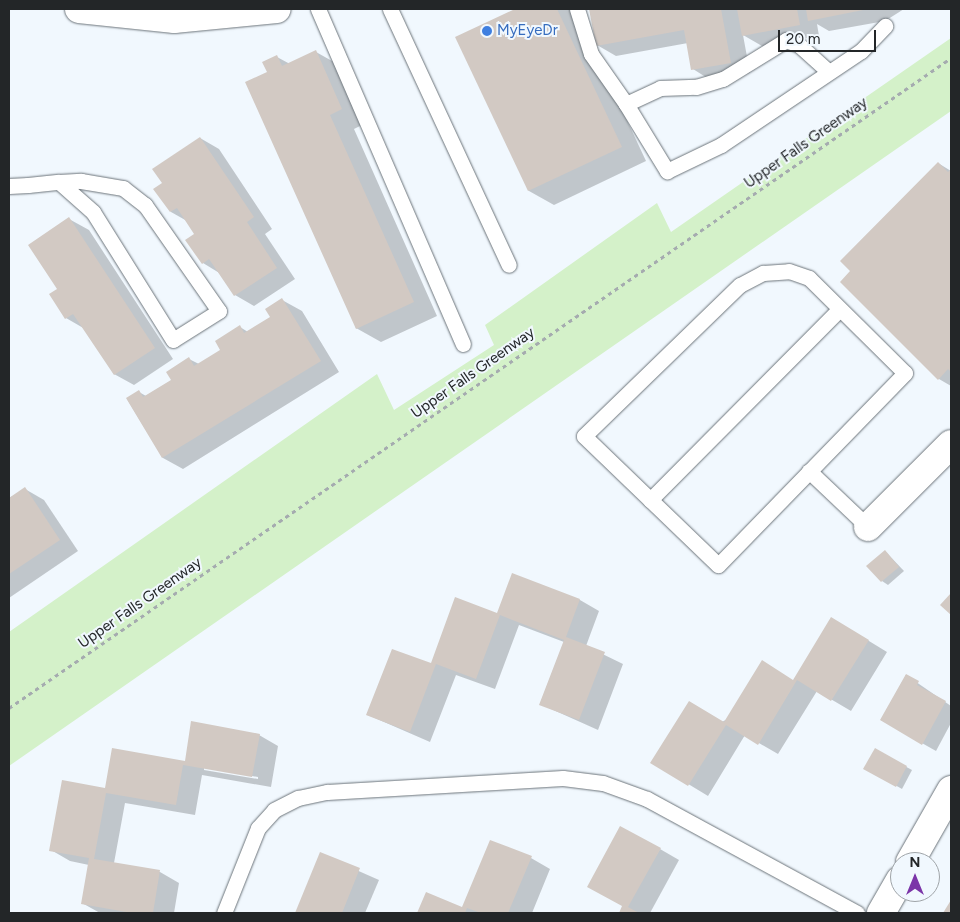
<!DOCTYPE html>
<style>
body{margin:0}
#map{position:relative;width:960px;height:922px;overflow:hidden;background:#f1f8fe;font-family:Figtree,sans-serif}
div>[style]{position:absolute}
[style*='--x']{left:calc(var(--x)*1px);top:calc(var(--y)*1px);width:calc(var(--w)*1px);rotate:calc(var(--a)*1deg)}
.green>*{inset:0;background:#d4f1c9}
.shadow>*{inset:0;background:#0003}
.building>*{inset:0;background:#d2c9c3}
.path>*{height:3px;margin-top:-1.5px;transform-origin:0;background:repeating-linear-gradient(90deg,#a5abaf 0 4px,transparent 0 8px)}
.roads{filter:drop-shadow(0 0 1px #6c747a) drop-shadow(0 0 1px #6c747a)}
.service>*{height:15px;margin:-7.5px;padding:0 7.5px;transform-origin:7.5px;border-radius:7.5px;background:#fff}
.minor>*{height:28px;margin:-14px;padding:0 14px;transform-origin:14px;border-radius:14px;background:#fff}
.tertiary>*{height:28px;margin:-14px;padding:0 14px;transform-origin:14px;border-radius:14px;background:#fff}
.dots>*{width:14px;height:14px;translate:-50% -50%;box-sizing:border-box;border:2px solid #f1f8fe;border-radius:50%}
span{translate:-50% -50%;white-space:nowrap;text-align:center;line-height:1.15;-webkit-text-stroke:4px #f1f8fe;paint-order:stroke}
.shop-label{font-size:15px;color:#366cbe}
.left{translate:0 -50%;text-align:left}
.street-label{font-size:15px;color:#232628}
.frame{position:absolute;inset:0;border:10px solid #232628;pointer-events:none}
.north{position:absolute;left:890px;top:852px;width:50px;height:50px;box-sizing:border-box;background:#f1f8fe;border:1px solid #9fa4a8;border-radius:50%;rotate:0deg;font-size:14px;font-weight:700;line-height:20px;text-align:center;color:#232628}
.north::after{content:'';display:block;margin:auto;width:18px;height:22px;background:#7b35a8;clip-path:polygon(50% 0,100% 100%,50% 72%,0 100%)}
.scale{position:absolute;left:778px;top:30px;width:98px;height:22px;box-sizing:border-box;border:2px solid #232628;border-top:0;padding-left:6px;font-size:15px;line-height:18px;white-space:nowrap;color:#232628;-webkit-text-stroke:4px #f1f8fe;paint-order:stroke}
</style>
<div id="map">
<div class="green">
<div style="clip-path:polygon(951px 38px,951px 111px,9px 766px,9px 632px,377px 374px,394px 410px,494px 345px,485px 325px,657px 203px,671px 232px)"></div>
</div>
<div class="shadow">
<div style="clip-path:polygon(518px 9px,575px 9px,646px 161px,554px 205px,529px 191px,457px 37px)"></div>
<div style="clip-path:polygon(590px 9px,904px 9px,885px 21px,829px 31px,817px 24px,819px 36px,762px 46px,743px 35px,750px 73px,712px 81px,693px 69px,688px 43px,616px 56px,597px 45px)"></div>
<div style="clip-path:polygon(316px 52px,341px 66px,366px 123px,354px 129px,437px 316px,381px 342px,356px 328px,268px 73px,277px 57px,290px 64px)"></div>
<div style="clip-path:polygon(200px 138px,219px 149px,272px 229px,265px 234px,295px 279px,254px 306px,235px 295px,221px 274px,203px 263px,196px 234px,187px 221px,171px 212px,163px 183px)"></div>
<div style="clip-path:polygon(938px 163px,951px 171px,951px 386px,939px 379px)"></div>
<div style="clip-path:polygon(69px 219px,89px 230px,173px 359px,134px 385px,114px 374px,85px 329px,66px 318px,58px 289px)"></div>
<div style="clip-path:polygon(282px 300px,302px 311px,339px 372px,183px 469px,163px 458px,127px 399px,139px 392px,146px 396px,172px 380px,189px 359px,199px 364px,222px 350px,240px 327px,248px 332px,272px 317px)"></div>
<div style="clip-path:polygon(25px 489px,44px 500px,78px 551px,9px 598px,9px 498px)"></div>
<div style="clip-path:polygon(885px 551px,904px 571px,888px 585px,882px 581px)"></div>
<div style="clip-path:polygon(513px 575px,580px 600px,599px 611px,586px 646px,623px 664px,598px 730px,540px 704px,564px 642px,519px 625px,495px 689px,456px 675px,430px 742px,368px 715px,498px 615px)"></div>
<div style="clip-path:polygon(851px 630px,887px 652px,851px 711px,817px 691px,778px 754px,745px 735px,708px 796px,652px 762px,794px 681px)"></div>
<div style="clip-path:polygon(906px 675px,951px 706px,951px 723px,936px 751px,881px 720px)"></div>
<div style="clip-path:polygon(evenodd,259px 735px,278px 746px,271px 787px,202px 775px,195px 815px,125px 803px,114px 863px,160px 872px,179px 883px,174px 913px,100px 913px,82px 903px,89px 865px,70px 861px,51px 850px,107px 789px,259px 735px,204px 767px,258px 777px,258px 779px,204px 770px,204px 767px)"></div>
<div style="clip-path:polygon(875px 750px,912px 770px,902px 789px,865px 768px)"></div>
<div style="clip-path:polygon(660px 849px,679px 860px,650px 913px,620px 913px)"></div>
<div style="clip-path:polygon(320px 854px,379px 880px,365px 913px,297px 913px)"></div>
<div style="clip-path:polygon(531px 858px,550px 869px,532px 913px,419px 913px,426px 894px,463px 909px)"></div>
</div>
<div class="building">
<div style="clip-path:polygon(515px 9px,557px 9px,622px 147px,528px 191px,455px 37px)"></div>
<div style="clip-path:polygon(589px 9px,721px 9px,731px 63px,691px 70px,684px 30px,596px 46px)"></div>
<div style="clip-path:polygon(737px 9px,797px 9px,800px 25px,742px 36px)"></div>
<div style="clip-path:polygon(806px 9px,868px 9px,808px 21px)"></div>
<div style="clip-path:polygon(316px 50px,342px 109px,330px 115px,414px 302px,356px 329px,245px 82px,267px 72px,262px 62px,277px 55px,282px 66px)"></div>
<div style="clip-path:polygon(200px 137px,254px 217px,247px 222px,277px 268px,234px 296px,209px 259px,202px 264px,185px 240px,194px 234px,177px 208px,170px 212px,153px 189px,162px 183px,152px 169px)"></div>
<div style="clip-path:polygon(938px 162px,948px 172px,951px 169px,951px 372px,948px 369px,938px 380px,840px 282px,850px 271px,840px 261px)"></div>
<div style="clip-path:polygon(69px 217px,155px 348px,114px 375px,73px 314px,65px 319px,49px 294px,57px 289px,28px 245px)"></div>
<div style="clip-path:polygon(282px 298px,321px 361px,162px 458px,126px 398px,139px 390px,143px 397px,171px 380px,166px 372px,189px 357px,194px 366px,220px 350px,215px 341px,240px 325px,244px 333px,270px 317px,265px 309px)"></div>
<div style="clip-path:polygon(25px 487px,60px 540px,9px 574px,9px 498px)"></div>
<div style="clip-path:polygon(885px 550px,899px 567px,881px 582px,866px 566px)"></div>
<div style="clip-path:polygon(512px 573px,580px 599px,566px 637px,605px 652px,579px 720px,539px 705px,564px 640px,500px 615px,476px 679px,436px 664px,410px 732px,366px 715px,392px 649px,431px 663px,455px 597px,497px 613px)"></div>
<div style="clip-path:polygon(951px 593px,951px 615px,940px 605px)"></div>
<div style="clip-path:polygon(831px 617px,869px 640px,831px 701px,797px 680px,758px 745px,726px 725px,688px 786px,650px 763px,689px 701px,724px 722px,762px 660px,793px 680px)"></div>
<div style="clip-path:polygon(906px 674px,919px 681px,917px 685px,946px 701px,922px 745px,880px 720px)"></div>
<div style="clip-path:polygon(191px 721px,260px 734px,252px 777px,183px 765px,176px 805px,106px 793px,94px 859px,160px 870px,153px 913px,132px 913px,81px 904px,89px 858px,49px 851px,62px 780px,105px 788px,112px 748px,185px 761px)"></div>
<div style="clip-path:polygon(875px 748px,907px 766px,896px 787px,863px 769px)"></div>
<div style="clip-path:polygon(620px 826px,661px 848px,628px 907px,639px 913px,619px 913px,622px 906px,587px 887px)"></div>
<div style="clip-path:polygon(490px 840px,532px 856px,508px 913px,481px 913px,467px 908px,465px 913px,417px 913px,426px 892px,462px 907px)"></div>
<div style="clip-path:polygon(320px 852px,360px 868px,342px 913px,295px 913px)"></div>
<div style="clip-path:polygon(951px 900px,951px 913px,943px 913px)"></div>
</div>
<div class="path">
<div style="--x:9;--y:708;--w:1144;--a:-34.61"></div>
</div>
<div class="roads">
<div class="service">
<div style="--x:318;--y:9;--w:365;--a:66.6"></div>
<div style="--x:390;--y:9;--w:282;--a:65.1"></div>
<div style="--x:577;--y:9;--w:47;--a:72.7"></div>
<div style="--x:591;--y:54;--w:61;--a:55"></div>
<div style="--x:626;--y:104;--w:38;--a:-25"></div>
<div style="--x:660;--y:88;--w:36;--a:-2"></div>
<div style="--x:696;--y:87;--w:28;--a:-17"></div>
<div style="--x:723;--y:79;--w:74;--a:-31.8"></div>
<div style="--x:786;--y:40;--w:14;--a:21"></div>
<div style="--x:799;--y:45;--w:40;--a:42"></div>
<div style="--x:626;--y:104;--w:79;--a:58.5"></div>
<div style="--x:667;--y:171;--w:60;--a:-25.7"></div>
<div style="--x:721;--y:145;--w:169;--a:-33.9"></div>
<div style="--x:861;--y:51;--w:35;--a:-46"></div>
<div style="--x:9;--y:186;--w:19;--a:-3"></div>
<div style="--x:28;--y:185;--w:31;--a:-6"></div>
<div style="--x:59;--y:182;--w:22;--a:-3"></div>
<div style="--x:81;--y:181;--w:43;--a:9.5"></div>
<div style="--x:123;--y:188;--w:28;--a:38"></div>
<div style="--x:145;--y:205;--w:129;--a:55.1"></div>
<div style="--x:219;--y:311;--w:54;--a:147.8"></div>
<div style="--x:173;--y:340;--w:151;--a:-122"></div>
<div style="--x:93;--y:212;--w:45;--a:-138.6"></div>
<div style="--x:789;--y:271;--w:21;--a:19"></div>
<div style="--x:809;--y:278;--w:135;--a:44.7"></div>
<div style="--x:905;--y:373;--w:268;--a:134.2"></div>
<div style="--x:718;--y:565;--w:186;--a:-136.1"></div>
<div style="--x:584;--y:436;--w:217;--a:-44.1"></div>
<div style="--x:740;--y:285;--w:26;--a:-28"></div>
<div style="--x:763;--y:273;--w:26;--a:-4"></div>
<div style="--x:809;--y:471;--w:81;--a:43.5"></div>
<div style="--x:650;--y:500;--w:269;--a:-45.2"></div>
<div style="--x:224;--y:913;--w:92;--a:-68.2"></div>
<div style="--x:258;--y:828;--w:24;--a:-48"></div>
<div style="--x:274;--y:810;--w:27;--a:-27"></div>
<div style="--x:298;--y:798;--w:30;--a:-12"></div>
<div style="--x:327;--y:792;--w:236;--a:-3.4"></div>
<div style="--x:563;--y:778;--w:40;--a:7.1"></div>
<div style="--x:603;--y:783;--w:47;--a:20"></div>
<div style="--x:647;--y:799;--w:239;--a:28.5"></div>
</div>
<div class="minor">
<div style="--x:868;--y:527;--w:117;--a:-45"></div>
<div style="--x:910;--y:862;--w:83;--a:-60.3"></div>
<div style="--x:881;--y:913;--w:38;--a:-60"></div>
</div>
<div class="tertiary">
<div style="--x:79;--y:9;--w:96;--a:6"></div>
<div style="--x:174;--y:19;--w:103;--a:-5.5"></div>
</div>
</div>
<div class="dots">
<div style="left:487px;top:31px;background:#3f7fe0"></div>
</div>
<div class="shop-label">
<span class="left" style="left:497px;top:31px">MyEyeDr</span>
</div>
<div class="street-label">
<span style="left:806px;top:143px;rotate:-35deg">Upper Falls Greenway</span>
<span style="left:473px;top:373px;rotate:-35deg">Upper Falls Greenway</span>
<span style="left:140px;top:603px;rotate:-35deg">Upper Falls Greenway</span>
</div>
<div class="frame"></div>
<div class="north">N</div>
<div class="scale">20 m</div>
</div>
